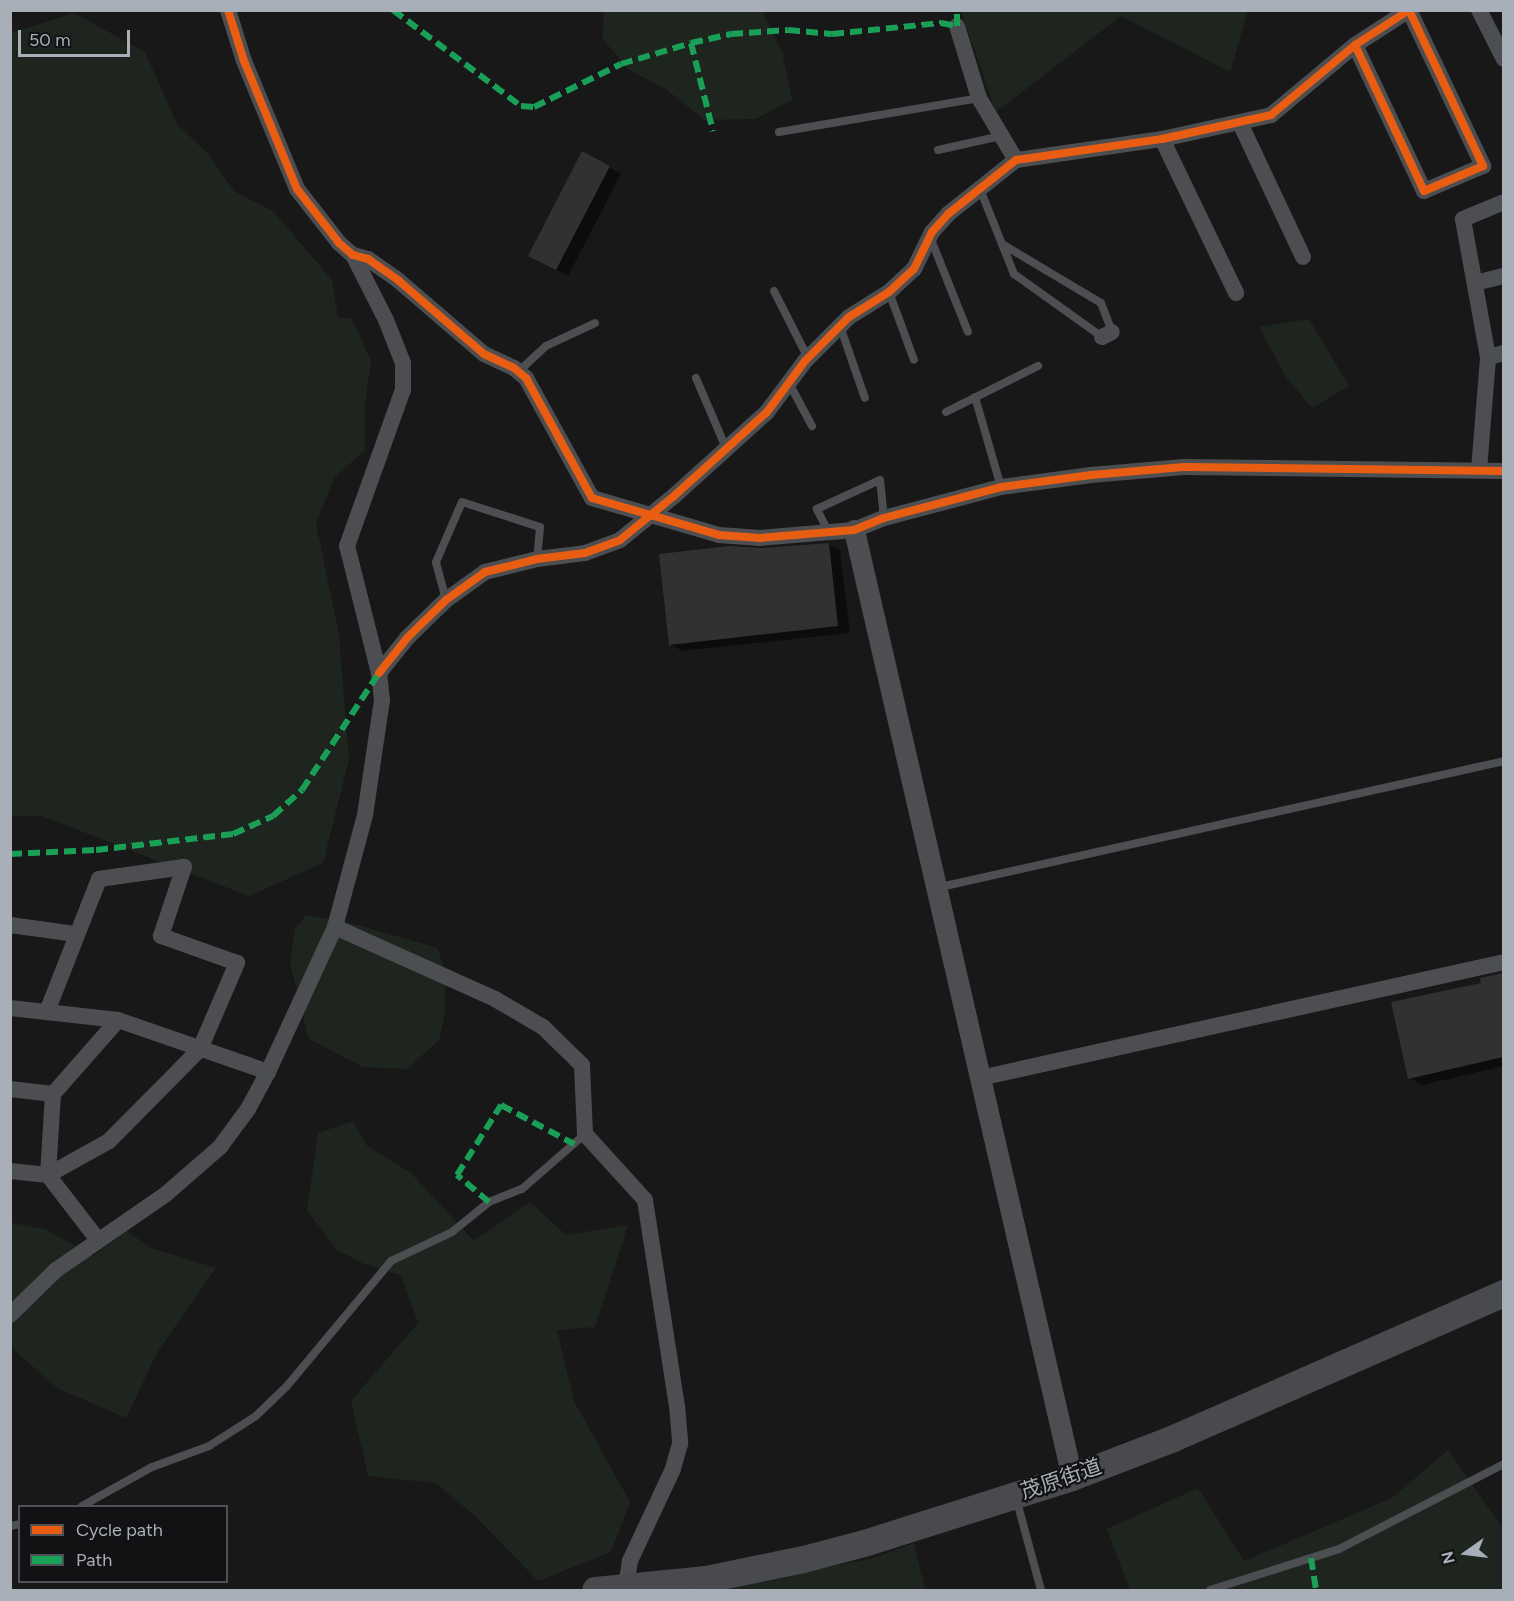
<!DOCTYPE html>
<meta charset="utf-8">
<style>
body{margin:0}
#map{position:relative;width:1514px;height:1601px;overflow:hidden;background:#181818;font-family:Figtree,"Noto Sans JP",sans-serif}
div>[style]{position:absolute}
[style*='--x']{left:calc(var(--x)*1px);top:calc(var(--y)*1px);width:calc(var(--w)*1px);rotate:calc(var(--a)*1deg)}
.green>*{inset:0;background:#1e251f}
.shadow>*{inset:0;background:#0007}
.building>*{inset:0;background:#313132}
.service>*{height:8px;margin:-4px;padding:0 4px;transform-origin:4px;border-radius:4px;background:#4c4e51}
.minor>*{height:16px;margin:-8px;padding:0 8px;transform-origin:8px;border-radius:8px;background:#4c4e51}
.tertiary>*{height:21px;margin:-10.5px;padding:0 10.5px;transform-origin:10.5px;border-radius:10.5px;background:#4c4e51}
.primary>*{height:27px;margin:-13.5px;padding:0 13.5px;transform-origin:13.5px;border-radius:13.5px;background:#494a4d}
.quiet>*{height:6px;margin-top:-3px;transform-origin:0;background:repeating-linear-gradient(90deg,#1a9f57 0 12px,transparent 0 18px)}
.cycleway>*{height:8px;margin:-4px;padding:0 4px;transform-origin:4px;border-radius:4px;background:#e95d12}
span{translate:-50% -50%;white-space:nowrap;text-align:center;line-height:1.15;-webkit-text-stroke:4.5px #121214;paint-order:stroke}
.street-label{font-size:21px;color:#a9afb9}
.frame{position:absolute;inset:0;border:12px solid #a9afb9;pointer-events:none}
.legend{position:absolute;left:18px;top:1505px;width:210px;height:78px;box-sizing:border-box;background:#121214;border:2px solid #4e5156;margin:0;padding:8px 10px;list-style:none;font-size:18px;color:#a9afb9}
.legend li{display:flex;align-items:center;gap:12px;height:30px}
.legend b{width:30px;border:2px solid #4e5156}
.north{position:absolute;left:1436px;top:1523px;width:60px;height:60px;-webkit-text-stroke:4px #121214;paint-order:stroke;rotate:256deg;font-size:16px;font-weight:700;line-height:24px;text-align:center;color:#a9afb9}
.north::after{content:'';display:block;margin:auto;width:21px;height:27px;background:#a9afb9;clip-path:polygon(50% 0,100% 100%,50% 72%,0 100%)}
.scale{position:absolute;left:18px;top:30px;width:112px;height:27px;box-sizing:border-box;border:3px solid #a9afb9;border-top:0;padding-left:8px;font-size:18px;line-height:21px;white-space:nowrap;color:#a9afb9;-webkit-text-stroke:4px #121214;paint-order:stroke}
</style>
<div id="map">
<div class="green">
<div style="clip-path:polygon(604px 11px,762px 11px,782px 52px,792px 100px,756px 119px,704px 120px,666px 89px,628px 69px,602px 38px)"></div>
<div style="clip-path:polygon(961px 11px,1248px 11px,1230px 72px,1121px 16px,996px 112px)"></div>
<div style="clip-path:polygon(74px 13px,145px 52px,177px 124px,208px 154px,234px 191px,273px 211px,332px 280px,338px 317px,352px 319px,371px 361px,365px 404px,365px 450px,334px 478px,316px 524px,339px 635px,349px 759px,323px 863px,249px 896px,42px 816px,11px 816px,11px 33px)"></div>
<div style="clip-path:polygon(1309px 319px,1349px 386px,1312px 408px,1286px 377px,1259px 327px)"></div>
<div style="clip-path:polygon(306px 915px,350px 923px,438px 948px,445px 976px,445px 1014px,439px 1040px,407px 1069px,363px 1067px,309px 1039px,290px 963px,295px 929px)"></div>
<div style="clip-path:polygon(353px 1121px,367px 1146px,411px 1173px,474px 1241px,530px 1202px,566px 1235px,628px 1225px,595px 1327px,557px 1330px,574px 1401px,630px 1502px,611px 1552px,538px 1581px,476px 1517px,436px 1483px,368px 1476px,351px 1401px,418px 1323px,401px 1275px,364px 1264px,337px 1250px,307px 1210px,318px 1133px)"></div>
<div style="clip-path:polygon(11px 1223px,45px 1229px,93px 1256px,127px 1231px,151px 1248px,216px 1268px,158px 1351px,126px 1418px,57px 1388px,11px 1347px)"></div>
<div style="clip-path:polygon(1448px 1450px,1503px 1529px,1503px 1590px,1130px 1590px,1107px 1529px,1198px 1488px,1244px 1561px,1392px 1498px)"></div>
<div style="clip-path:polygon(914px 1543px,925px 1590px,713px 1590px,874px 1558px)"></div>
</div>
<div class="shadow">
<div style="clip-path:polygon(583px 153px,621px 174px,568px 276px,542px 262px)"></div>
<div style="clip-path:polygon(828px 544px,840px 551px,850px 633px,682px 651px,670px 644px,761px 550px)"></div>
<div style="clip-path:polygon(1504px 974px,1504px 1066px,1422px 1085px,1410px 1078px,1483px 984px,1482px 979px)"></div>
</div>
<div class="building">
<div style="clip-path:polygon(582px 151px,610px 166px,556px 270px,528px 256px)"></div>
<div style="clip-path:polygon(829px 543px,838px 626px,669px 645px,659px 554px,730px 546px,761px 548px)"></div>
<div style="clip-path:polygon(1503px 973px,1503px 1057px,1408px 1079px,1391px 1002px,1481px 983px,1480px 978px)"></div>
</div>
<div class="service">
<div style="--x:779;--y:132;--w:203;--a:-9.6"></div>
<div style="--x:938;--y:150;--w:65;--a:-12.5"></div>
<div style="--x:980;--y:189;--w:92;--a:68.2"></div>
<div style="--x:1014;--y:274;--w:108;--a:35.6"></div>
<div style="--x:930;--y:237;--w:102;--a:68.2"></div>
<div style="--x:1002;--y:244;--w:115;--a:30.8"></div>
<div style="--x:1101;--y:303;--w:31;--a:69"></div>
<div style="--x:774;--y:291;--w:75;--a:63.1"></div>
<div style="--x:889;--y:292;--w:72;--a:69.8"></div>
<div style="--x:840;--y:326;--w:76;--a:70.9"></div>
<div style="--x:518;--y:372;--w:38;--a:-43"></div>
<div style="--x:546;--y:346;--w:54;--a:-25.1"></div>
<div style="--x:696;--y:378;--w:76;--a:66.8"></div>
<div style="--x:789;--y:383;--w:49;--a:61.9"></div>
<div style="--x:975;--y:397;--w:94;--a:73.9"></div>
<div style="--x:946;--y:412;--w:103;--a:-26.6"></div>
<div style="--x:828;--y:531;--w:25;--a:-117"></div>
<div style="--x:817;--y:509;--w:69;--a:-24.7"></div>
<div style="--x:880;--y:480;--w:38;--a:84"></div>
<div style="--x:446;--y:600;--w:39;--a:-105"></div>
<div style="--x:436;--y:562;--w:65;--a:-66.6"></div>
<div style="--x:462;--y:502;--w:82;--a:17.8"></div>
<div style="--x:540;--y:527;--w:32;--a:95"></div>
<div style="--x:936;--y:888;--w:582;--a:-12.6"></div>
<div style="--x:1016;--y:1498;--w:95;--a:74.8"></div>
<div style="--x:82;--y:1506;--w:80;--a:-29.1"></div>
<div style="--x:152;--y:1467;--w:61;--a:-20.2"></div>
<div style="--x:209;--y:1446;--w:56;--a:-32.6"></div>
<div style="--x:256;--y:1416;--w:43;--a:-44.1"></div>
<div style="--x:287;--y:1386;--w:163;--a:-50.2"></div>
<div style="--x:391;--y:1261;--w:68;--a:-25.4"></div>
<div style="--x:452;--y:1232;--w:48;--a:-39"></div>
<div style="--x:489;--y:1202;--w:35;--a:-22"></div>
<div style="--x:522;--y:1189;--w:84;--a:-41.1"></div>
<div style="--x:10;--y:1526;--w:10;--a:-11"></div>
<div style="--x:1210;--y:1590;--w:135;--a:-17.6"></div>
<div style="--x:1339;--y:1549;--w:186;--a:-27.3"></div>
</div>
<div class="minor">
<div style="--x:228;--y:10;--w:53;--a:72.6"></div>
<div style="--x:244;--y:61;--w:139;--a:67.5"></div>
<div style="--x:297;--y:189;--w:68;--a:52.1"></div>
<div style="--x:339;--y:243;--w:18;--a:41"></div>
<div style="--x:353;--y:255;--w:16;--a:15"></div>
<div style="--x:368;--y:259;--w:38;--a:35"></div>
<div style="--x:399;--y:281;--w:112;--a:40.7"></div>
<div style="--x:484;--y:354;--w:33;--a:25"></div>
<div style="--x:514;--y:368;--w:16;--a:40"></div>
<div style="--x:526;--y:378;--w:137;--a:61.2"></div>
<div style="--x:592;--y:498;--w:132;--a:16.2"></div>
<div style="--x:719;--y:535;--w:41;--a:4.2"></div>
<div style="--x:760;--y:538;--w:94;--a:-4.9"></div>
<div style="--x:854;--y:530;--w:32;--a:-22"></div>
<div style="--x:884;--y:518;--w:121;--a:-14.8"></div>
<div style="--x:1001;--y:487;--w:91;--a:-7.6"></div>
<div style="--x:1091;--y:475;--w:93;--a:-4.9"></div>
<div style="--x:1184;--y:467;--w:320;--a:0.7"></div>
<div style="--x:1479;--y:10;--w:55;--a:63"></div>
<div style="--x:957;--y:26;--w:75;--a:73"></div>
<div style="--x:979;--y:98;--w:72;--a:59.2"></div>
<div style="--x:1240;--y:123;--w:148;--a:64.8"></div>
<div style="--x:1162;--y:139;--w:171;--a:64.3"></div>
<div style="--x:1475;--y:283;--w:30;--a:-14"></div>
<div style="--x:1102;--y:337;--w:11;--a:-27"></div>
<div style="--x:1488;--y:357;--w:16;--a:-14"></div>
<div style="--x:1479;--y:470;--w:113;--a:-85.4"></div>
<div style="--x:1488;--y:357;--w:140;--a:-100.3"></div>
<div style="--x:1463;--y:219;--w:44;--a:-22.5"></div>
<div style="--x:379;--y:673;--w:45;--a:-51.3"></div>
<div style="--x:407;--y:638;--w:54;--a:-44.3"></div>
<div style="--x:446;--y:600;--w:48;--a:-35.7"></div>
<div style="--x:485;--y:572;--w:54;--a:-14"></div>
<div style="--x:537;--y:559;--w:48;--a:-7.1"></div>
<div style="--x:585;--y:553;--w:37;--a:-20"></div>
<div style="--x:620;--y:540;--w:70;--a:-39.2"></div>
<div style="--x:674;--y:496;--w:125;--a:-42.1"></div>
<div style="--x:767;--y:412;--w:64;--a:-53.3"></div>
<div style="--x:805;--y:361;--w:62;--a:-45"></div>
<div style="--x:849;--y:317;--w:47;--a:-32"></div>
<div style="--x:889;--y:292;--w:34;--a:-43"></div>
<div style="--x:914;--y:269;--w:41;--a:-64.1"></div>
<div style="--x:932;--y:232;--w:24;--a:-48"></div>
<div style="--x:948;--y:214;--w:87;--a:-38.5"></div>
<div style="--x:1016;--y:160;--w:148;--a:-8.2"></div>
<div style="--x:1162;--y:139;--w:112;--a:-12.4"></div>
<div style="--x:1271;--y:115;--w:109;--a:-39.8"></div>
<div style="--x:1355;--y:45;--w:64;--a:-32.9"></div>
<div style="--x:1409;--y:10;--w:173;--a:64.6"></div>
<div style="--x:1483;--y:166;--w:64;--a:157"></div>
<div style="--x:1424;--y:191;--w:161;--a:-115.3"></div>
<div style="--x:10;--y:925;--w:67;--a:7.8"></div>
<div style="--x:335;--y:927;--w:175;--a:24.2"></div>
<div style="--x:495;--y:999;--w:56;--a:30.3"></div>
<div style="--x:543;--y:1027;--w:54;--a:44.3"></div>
<div style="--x:582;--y:1065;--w:69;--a:87.5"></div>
<div style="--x:585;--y:1134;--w:89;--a:47.7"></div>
<div style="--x:645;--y:1200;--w:208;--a:81.2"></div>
<div style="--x:677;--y:1406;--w:38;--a:85"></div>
<div style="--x:680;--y:1444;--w:26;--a:106"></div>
<div style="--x:673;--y:1469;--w:102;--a:115.1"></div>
<div style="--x:630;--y:1561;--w:25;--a:99"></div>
<div style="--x:10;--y:1008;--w:109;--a:6.3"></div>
<div style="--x:118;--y:1020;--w:159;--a:19.1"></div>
<div style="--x:980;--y:1078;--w:537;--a:-12.48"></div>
<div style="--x:10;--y:1089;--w:43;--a:6.6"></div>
<div style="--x:10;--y:1171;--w:38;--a:6"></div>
<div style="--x:48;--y:1175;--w:70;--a:-29.1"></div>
<div style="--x:109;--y:1141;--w:129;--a:-45.3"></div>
<div style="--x:200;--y:1049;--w:94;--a:-66.7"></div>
<div style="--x:237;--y:963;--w:81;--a:-160.4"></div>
<div style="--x:161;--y:936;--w:73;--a:-71.6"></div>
<div style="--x:184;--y:867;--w:86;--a:172"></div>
<div style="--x:99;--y:879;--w:143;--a:111.4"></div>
<div style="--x:98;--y:1240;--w:82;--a:-127.6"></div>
<div style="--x:48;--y:1175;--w:81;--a:-86.5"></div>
<div style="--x:53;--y:1094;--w:98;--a:-48.7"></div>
<div style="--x:10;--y:1315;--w:64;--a:-44.4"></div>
<div style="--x:56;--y:1270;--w:134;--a:-34.6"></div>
<div style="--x:166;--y:1194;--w:72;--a:-41"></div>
<div style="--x:220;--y:1147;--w:47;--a:-53.6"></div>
<div style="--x:248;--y:1109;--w:42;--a:-61.6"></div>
<div style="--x:268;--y:1072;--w:160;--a:-65.2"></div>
<div style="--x:335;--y:927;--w:116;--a:-75"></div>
<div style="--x:365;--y:815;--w:116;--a:-81.6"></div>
<div style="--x:382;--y:700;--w:27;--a:-96"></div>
<div style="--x:379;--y:673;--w:131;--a:-104.1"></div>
<div style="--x:347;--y:546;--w:166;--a:-70.3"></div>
<div style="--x:403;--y:390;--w:27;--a:-90"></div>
<div style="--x:403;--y:363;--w:46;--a:-111.6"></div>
<div style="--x:386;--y:320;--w:73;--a:-116.9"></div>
</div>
<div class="tertiary">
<div style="--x:854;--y:530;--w:972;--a:77.04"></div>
</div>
<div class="primary">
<div style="--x:595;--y:1590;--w:112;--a:-5.7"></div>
<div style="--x:706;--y:1579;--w:99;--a:-11.7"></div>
<div style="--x:803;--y:1559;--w:63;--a:-14.7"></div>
<div style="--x:864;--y:1543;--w:218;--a:-17.6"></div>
<div style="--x:1072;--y:1477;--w:106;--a:-21"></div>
<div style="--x:1171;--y:1439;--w:364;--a:-23.7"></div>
</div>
<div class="quiet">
<div style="--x:393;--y:10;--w:160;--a:36.9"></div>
<div style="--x:521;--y:106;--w:13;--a:4"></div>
<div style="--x:534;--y:107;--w:97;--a:-26.3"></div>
<div style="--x:621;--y:64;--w:73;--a:-16.7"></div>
<div style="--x:691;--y:43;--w:41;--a:-12.7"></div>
<div style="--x:731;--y:34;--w:57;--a:-4"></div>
<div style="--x:788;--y:30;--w:44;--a:5.2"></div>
<div style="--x:832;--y:34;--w:110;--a:-5.8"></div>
<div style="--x:941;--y:23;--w:16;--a:11"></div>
<div style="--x:957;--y:26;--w:16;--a:-90"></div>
<div style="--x:691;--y:43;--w:91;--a:76"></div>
<div style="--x:10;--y:854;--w:86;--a:-2.7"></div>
<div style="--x:96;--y:850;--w:138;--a:-6.7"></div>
<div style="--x:233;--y:834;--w:44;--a:-24.2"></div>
<div style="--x:273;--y:816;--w:39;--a:-42"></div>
<div style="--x:302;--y:790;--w:140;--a:-56.7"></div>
<div style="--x:489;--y:1202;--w:42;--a:-139.8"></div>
<div style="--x:457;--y:1175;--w:83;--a:-57.8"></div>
<div style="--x:501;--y:1105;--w:83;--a:28.1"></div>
<div style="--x:1311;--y:1558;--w:32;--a:81"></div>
</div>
<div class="cycleway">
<div style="--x:228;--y:10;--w:53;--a:72.6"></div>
<div style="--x:244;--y:61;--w:139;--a:67.5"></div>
<div style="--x:297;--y:189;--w:68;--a:52.1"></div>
<div style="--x:339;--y:243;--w:18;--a:41"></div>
<div style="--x:353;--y:255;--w:16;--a:15"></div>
<div style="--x:368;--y:259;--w:38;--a:35"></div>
<div style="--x:399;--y:281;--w:112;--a:40.7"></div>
<div style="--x:484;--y:354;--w:33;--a:25"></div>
<div style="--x:514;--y:368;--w:16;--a:40"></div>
<div style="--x:526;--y:378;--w:137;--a:61.2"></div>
<div style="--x:592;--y:498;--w:132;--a:16.2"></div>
<div style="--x:719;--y:535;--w:41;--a:4.2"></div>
<div style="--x:760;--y:538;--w:94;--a:-4.9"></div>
<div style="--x:854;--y:530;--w:32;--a:-22"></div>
<div style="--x:884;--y:518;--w:121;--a:-14.8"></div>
<div style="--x:1001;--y:487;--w:91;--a:-7.6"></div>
<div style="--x:1091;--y:475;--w:93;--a:-4.9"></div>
<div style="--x:1184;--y:467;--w:320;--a:0.7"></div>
<div style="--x:379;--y:673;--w:45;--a:-51.3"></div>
<div style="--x:407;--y:638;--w:54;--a:-44.3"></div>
<div style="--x:446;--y:600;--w:48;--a:-35.7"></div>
<div style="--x:485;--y:572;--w:54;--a:-14"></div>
<div style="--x:537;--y:559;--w:48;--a:-7.1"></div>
<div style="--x:585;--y:553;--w:37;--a:-20"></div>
<div style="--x:620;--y:540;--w:70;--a:-39.2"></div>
<div style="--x:674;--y:496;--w:125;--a:-42.1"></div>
<div style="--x:767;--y:412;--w:64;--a:-53.3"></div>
<div style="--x:805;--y:361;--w:62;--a:-45"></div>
<div style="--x:849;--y:317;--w:47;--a:-32"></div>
<div style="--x:889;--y:292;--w:34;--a:-43"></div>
<div style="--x:914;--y:269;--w:41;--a:-64.1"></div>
<div style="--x:932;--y:232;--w:24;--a:-48"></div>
<div style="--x:948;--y:214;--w:87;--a:-38.5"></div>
<div style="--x:1016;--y:160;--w:148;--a:-8.2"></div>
<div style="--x:1162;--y:139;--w:112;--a:-12.4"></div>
<div style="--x:1271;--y:115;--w:109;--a:-39.8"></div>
<div style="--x:1355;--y:45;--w:64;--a:-32.9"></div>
<div style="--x:1409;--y:10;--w:173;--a:64.6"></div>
<div style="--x:1483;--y:166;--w:64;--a:157"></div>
<div style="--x:1424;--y:191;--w:161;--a:-115.3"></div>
</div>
<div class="street-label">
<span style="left:1061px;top:1479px;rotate:-19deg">茂原街道</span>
</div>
<div class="frame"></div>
<ul class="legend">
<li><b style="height:8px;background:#e95d12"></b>Cycle path</li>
<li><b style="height:8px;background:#1a9f57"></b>Path</li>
</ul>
<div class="north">N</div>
<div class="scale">50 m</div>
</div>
